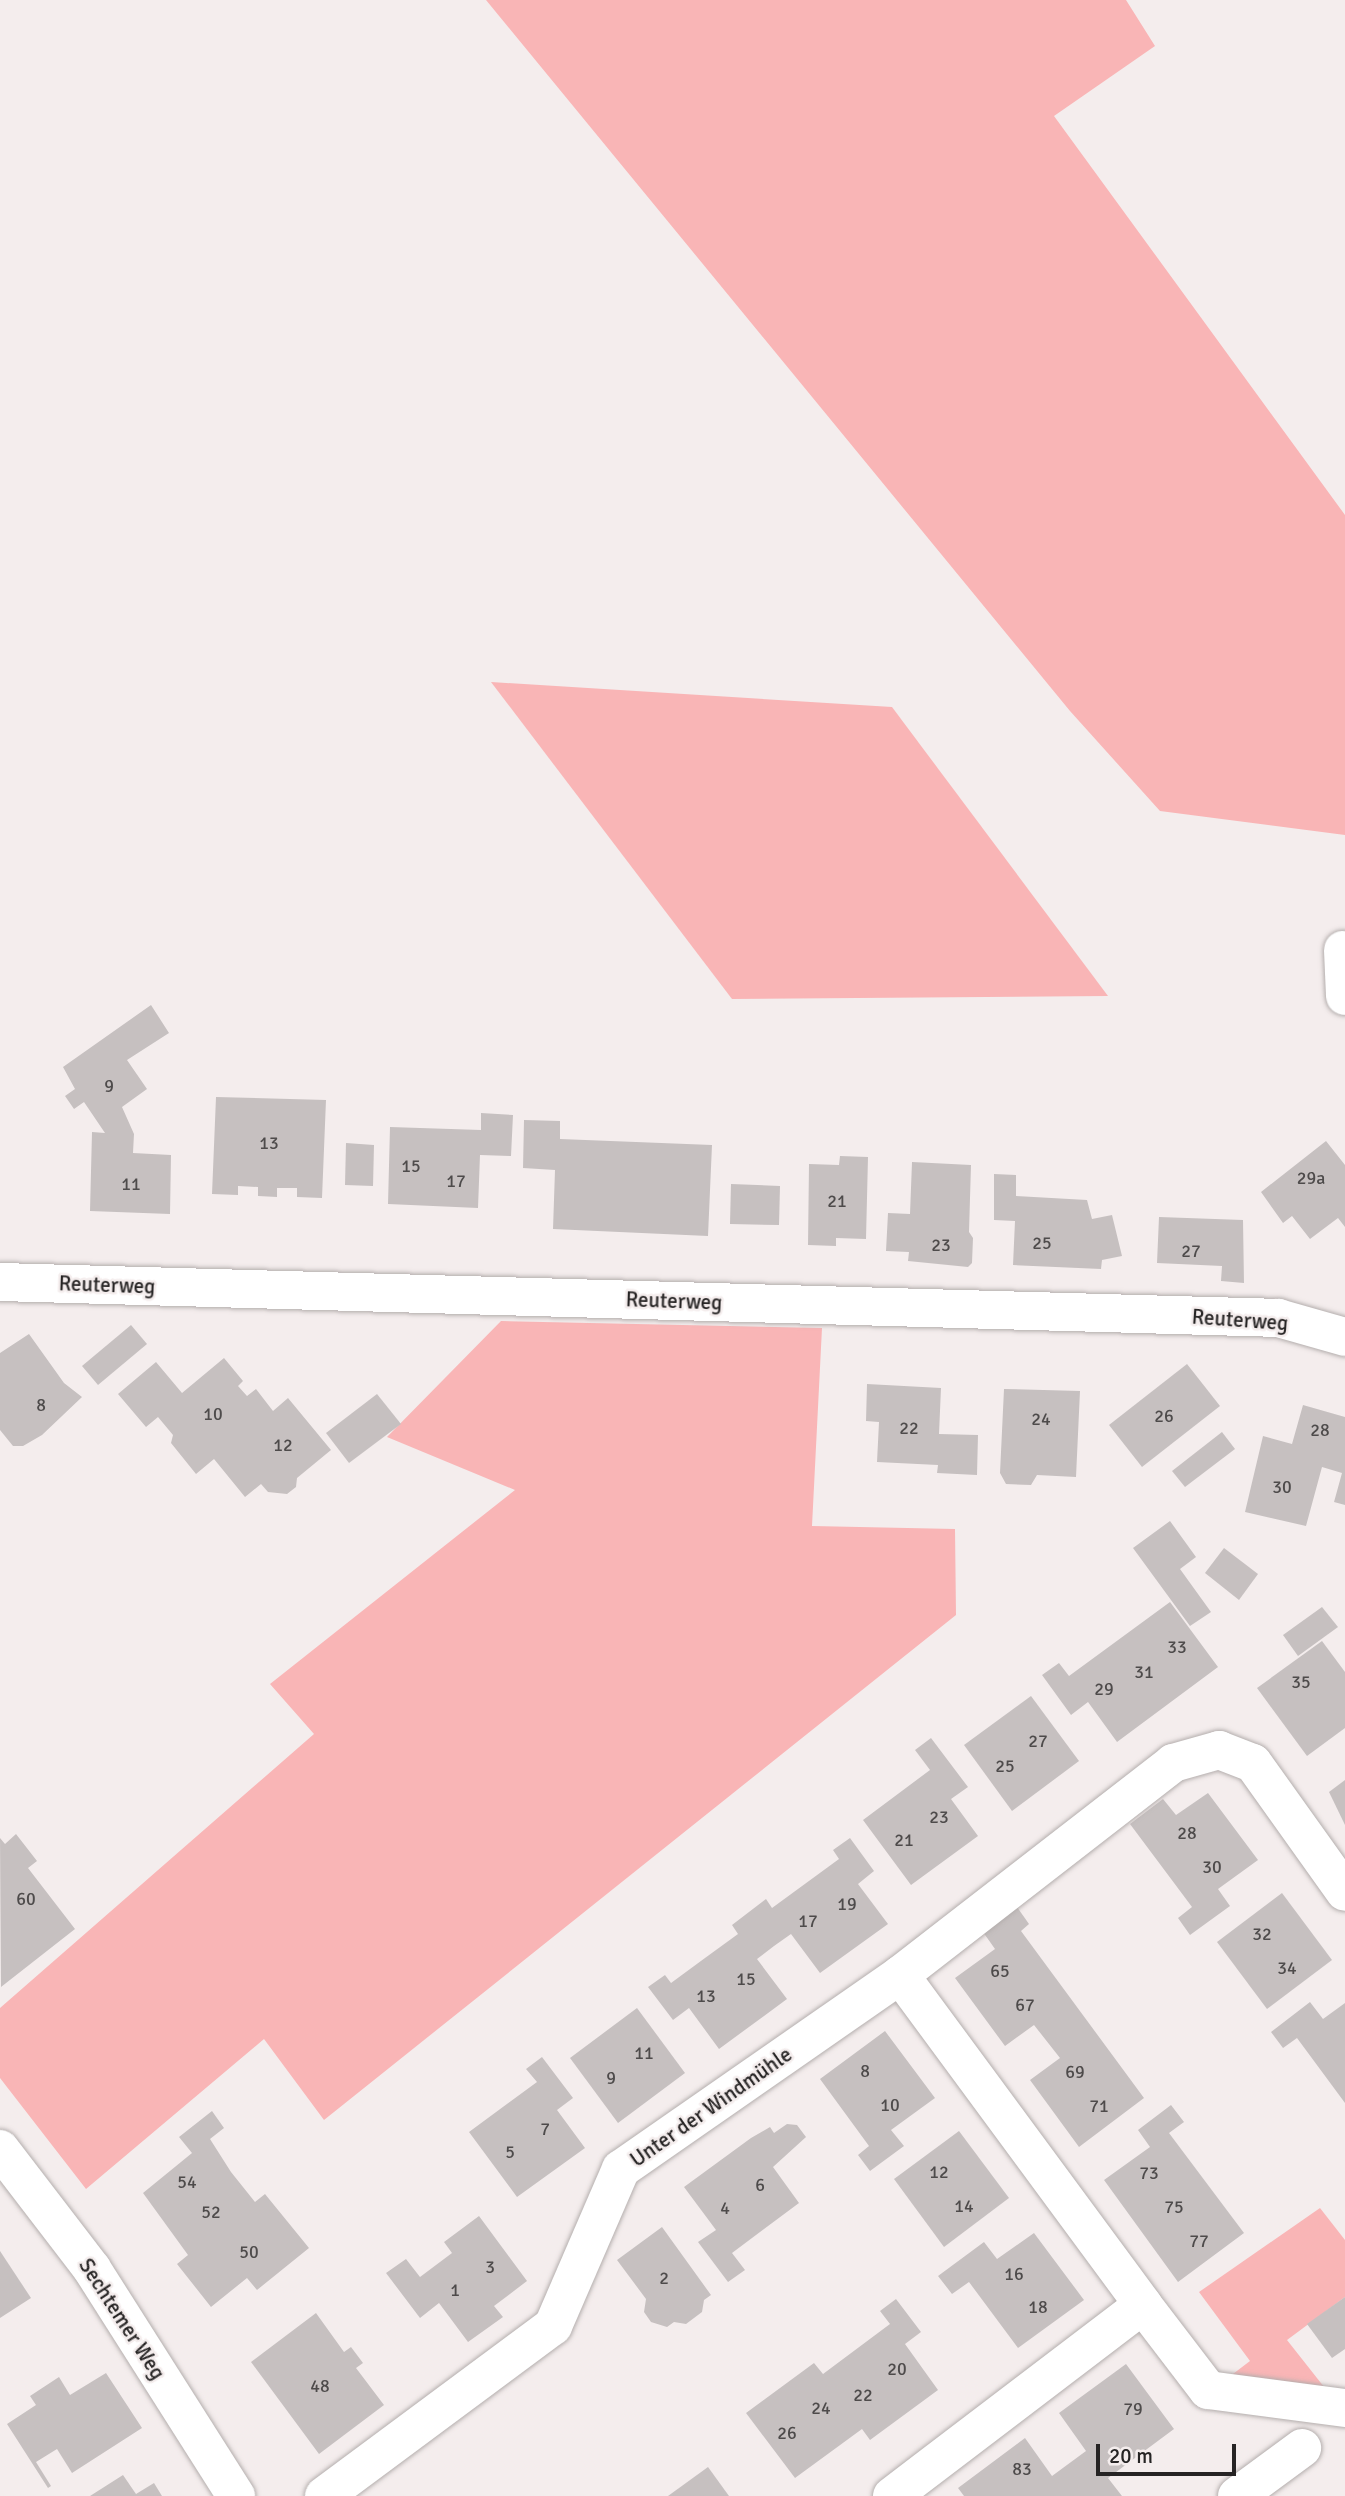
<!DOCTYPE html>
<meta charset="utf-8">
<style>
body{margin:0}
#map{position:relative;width:1345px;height:2496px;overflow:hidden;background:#f4eded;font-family:Signika,sans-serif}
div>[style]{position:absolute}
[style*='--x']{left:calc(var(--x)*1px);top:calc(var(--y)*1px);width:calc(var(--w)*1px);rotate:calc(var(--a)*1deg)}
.green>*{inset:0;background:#f9b5b6}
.building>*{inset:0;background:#c6c0c0}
.roads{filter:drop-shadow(0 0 2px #b4aead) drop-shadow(0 0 2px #b4aead)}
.minor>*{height:38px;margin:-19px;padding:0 19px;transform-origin:19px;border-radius:19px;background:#fff}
span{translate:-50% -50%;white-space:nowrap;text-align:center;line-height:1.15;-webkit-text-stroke:5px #f4eded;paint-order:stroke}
.number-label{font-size:18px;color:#4e4b4b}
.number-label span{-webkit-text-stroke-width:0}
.street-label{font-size:21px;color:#262424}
.scale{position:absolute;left:1096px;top:2444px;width:140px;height:32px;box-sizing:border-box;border:4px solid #262424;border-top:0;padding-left:9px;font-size:21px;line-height:24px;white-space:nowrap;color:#262424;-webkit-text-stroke:5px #f4eded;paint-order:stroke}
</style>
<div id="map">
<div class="green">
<div style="clip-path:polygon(486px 0,1126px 0,1155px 46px,1054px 116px,1345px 515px,1345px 835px,1160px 811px,1070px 711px)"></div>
<div style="clip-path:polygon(491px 682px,892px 707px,1108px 996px,732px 999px)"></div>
<div style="clip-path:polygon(501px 1321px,822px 1328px,812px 1526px,955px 1529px,956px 1615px,324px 2120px,264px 2039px,86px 2189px,0 2078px,0 2008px,314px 1734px,270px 1684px,515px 1490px,387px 1437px)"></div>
<div style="clip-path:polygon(1320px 2208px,1345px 2240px,1345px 2297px,1287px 2340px,1328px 2392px,1225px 2380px,1250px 2361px,1199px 2292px)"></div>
</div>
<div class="building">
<div style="clip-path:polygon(151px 1005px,169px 1033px,127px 1060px,147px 1089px,122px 1107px,134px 1134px,133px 1153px,171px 1155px,170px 1214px,90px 1211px,92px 1132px,105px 1133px,84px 1102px,74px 1109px,65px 1096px,75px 1089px,63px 1067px)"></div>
<div style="clip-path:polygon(216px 1097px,326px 1100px,322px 1198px,297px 1197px,297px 1188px,277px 1188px,277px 1197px,258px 1196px,258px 1187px,238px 1186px,238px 1195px,212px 1194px)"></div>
<div style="clip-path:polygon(481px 1113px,513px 1115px,511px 1156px,480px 1155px,478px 1208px,388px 1204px,390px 1127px,481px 1130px)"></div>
<div style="clip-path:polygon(524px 1120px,560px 1121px,560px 1139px,712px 1145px,708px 1236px,553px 1229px,555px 1170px,523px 1168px)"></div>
<div style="clip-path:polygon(1326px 1141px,1345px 1165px,1345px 1227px,1338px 1218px,1310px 1239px,1292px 1216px,1283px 1223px,1261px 1192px)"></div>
<div style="clip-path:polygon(346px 1143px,374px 1145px,373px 1186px,345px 1185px)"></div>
<div style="clip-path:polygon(840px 1156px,868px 1157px,866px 1239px,836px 1238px,836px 1246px,808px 1245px,809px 1164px,839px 1165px)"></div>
<div style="clip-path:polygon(912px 1162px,971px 1165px,969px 1232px,973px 1238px,972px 1263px,968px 1267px,908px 1261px,909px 1252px,886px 1251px,888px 1213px,910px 1214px)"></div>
<div style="clip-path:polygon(994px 1174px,1016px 1175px,1016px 1196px,1087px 1200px,1092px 1219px,1112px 1215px,1122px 1256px,1102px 1260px,1101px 1269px,1013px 1265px,1015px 1221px,994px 1220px)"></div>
<div style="clip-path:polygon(731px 1184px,780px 1186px,779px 1225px,730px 1224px)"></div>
<div style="clip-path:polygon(1159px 1217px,1243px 1220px,1244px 1283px,1221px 1281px,1222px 1266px,1157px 1263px)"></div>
<div style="clip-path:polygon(131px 1325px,147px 1344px,98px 1385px,82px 1366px)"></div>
<div style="clip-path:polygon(29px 1334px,64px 1383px,82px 1397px,42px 1435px,23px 1446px,13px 1446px,0 1430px,0 1353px)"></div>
<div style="clip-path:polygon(224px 1358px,243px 1381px,238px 1386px,247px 1396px,256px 1389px,273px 1411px,288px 1398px,331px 1450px,297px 1478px,296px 1487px,287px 1494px,268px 1492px,261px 1484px,245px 1497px,214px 1459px,196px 1474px,171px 1443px,173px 1435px,158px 1417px,146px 1427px,118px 1394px,156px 1362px,182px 1393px)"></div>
<div style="clip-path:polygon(1187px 1364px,1220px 1406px,1142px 1467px,1109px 1425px)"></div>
<div style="clip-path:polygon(867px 1384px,941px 1388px,939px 1434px,978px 1435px,977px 1475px,937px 1473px,938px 1465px,877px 1462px,879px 1422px,866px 1421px)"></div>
<div style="clip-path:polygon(1004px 1389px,1080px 1391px,1076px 1477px,1037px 1475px,1031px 1485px,1006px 1484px,1000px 1473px)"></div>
<div style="clip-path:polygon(377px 1394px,401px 1424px,349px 1463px,326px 1433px)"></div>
<div style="clip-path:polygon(1303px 1405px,1345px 1417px,1345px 1505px,1334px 1502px,1342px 1473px,1322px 1467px,1306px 1526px,1245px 1512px,1263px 1436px,1292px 1444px)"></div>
<div style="clip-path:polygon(1222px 1432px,1235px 1449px,1185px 1487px,1172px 1471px)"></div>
<div style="clip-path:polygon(1170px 1521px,1196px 1557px,1180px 1569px,1211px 1612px,1190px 1626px,1133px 1548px)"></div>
<div style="clip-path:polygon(1224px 1548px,1258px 1574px,1239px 1600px,1205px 1573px)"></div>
<div style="clip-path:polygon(1170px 1602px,1218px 1667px,1117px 1742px,1088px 1702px,1071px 1715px,1042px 1675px,1059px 1663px,1069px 1676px)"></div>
<div style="clip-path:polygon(1322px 1607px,1338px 1627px,1298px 1656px,1283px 1635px)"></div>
<div style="clip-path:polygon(1322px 1641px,1345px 1672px,1345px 1728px,1307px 1756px,1257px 1688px)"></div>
<div style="clip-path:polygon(1031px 1696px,1079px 1761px,1012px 1811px,964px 1745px)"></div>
<div style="clip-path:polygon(931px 1738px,968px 1787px,951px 1799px,978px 1836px,911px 1885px,863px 1820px,930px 1770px,915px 1750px)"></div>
<div style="clip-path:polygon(1345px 1780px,1345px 1825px,1329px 1792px)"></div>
<div style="clip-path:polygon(1208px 1793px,1258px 1860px,1218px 1889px,1230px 1906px,1190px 1935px,1178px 1918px,1192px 1907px,1130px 1824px,1163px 1799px,1176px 1815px)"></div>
<div style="clip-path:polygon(16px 1834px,37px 1861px,28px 1868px,75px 1929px,1px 1987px,0 1838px,5px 1844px)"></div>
<div style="clip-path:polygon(850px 1838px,874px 1871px,858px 1884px,888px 1924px,820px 1973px,791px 1934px,774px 1946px,757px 1959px,787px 1999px,719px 2049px,689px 2008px,673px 2020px,648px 1987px,665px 1975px,671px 1983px,705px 1958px,738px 1934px,732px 1925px,766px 1899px,772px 1908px,839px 1859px,833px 1850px)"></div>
<div style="clip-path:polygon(1282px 1893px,1332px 1960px,1267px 2009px,1217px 1942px)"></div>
<div style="clip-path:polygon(1017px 1907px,1029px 1924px,1021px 1931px,1144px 2098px,1079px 2147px,1030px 2080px,1060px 2058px,1034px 2025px,1005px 2046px,955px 1978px,995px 1949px,983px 1932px)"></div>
<div style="clip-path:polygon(1310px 2002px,1323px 2019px,1345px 2003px,1345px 2103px,1297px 2038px,1283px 2048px,1271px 2032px)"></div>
<div style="clip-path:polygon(637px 2008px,685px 2073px,618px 2123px,570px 2058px)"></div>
<div style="clip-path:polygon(885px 2031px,935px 2098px,891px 2130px,904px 2146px,870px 2171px,858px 2155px,869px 2146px,820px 2079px)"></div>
<div style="clip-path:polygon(542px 2057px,573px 2098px,557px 2110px,585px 2148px,517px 2197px,469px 2132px,537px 2082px,526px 2069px)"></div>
<div style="clip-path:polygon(1171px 2105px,1184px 2122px,1169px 2133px,1244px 2233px,1178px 2282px,1104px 2180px,1150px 2147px,1138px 2130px)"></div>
<div style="clip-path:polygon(212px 2111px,224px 2128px,210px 2139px,231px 2172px,255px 2202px,265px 2194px,309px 2248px,257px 2290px,247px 2278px,211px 2307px,177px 2264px,188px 2255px,143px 2193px,192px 2153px,179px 2137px)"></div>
<div style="clip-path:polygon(787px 2124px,797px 2125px,806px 2137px,773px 2167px,799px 2203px,732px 2253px,745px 2270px,728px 2282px,698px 2242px,716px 2230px,684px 2187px,751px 2138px,770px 2127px,774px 2133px)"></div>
<div style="clip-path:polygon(959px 2131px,1009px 2198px,944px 2247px,894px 2179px)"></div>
<div style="clip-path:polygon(479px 2216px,527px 2281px,494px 2306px,503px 2317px,468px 2342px,439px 2303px,420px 2318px,386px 2273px,406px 2259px,420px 2277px,452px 2253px,444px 2242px)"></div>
<div style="clip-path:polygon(662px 2227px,711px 2295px,704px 2300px,702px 2312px,686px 2324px,674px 2322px,667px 2327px,651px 2322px,644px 2312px,646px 2299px,617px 2260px)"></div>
<div style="clip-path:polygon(1034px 2233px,1084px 2300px,1018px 2348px,969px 2282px,952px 2294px,938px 2276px,984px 2242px,997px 2259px)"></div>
<div style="clip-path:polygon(0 2251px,31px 2298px,0 2318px)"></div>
<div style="clip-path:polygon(1345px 2297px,1345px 2349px,1332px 2358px,1307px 2324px)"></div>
<div style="clip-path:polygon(896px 2299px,921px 2332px,905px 2344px,938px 2390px,870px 2440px,862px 2429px,795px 2478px,746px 2413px,814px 2363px,823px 2374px,890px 2324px,880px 2311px)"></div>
<div style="clip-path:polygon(316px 2313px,344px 2352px,351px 2347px,363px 2363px,356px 2368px,384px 2405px,319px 2454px,251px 2362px)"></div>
<div style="clip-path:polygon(1126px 2364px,1174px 2429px,1108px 2478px,1122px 2496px,964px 2496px,958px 2488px,1025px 2438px,1052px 2476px,1086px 2451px,1059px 2413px)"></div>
<div style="clip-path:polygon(106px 2373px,142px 2428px,72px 2473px,57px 2449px,36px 2462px,51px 2486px,48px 2488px,7px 2424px,36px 2405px,30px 2396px,59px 2377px,70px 2395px)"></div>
<div style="clip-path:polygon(708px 2467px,729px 2496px,668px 2496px)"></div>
<div style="clip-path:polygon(123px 2475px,136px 2494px,154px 2483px,162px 2496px,90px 2496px)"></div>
</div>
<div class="roads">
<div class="minor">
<div style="--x:1343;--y:950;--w:46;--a:87.5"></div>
<div style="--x:0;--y:1282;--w:1279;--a:1.61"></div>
<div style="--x:1278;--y:1318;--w:70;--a:15.8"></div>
<div style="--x:900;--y:1975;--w:410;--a:53.6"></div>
<div style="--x:0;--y:2149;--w:151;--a:52.5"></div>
<div style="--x:92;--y:2269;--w:269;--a:57.6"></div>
<div style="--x:324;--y:2496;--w:285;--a:-36.6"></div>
<div style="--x:553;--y:2326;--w:171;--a:-66.6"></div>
<div style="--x:621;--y:2169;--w:340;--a:-34.8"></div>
<div style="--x:900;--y:1975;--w:346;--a:-37.8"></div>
<div style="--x:1173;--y:1763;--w:48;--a:-15.8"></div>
<div style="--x:1219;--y:1750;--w:36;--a:21"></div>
<div style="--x:1253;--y:1763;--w:158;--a:54.5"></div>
<div style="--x:892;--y:2496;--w:315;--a:-37.3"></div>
<div style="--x:1143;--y:2305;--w:107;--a:52.6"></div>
<div style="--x:1208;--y:2390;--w:138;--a:7.5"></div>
<div style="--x:1237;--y:2496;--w:81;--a:-36.4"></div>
</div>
</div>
<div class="number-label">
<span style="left:109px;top:1086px">9</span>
<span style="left:269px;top:1143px">13</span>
<span style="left:411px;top:1166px">15</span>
<span style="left:1311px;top:1178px">29a</span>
<span style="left:456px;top:1181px">17</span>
<span style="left:131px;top:1184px">11</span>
<span style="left:837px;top:1201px">21</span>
<span style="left:1042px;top:1243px">25</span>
<span style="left:941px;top:1245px">23</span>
<span style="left:1191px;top:1251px">27</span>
<span style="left:41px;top:1405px">8</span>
<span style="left:213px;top:1414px">10</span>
<span style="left:1164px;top:1416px">26</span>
<span style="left:1041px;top:1419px">24</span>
<span style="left:909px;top:1428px">22</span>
<span style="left:1320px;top:1430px">28</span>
<span style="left:283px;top:1445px">12</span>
<span style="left:1282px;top:1487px">30</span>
<span style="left:1177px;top:1647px">33</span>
<span style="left:1144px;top:1672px">31</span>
<span style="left:1301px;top:1682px">35</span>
<span style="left:1104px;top:1689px">29</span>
<span style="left:1038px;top:1741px">27</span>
<span style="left:1005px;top:1766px">25</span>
<span style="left:939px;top:1817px">23</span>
<span style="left:1187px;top:1833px">28</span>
<span style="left:904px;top:1840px">21</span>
<span style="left:1212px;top:1867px">30</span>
<span style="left:26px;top:1899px">60</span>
<span style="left:847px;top:1904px">19</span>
<span style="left:808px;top:1921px">17</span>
<span style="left:1262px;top:1934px">32</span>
<span style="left:1287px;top:1968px">34</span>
<span style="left:1000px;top:1971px">65</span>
<span style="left:746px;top:1979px">15</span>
<span style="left:706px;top:1996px">13</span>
<span style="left:1025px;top:2005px">67</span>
<span style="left:644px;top:2053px">11</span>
<span style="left:865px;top:2071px">8</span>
<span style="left:1075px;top:2072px">69</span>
<span style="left:611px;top:2078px">9</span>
<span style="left:890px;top:2105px">10</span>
<span style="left:1099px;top:2106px">71</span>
<span style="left:545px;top:2129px">7</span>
<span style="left:510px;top:2152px">5</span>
<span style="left:939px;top:2172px">12</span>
<span style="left:1149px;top:2173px">73</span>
<span style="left:187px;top:2182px">54</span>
<span style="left:760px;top:2185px">6</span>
<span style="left:964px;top:2206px">14</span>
<span style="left:1174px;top:2207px">75</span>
<span style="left:725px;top:2208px">4</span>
<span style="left:211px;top:2212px">52</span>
<span style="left:1199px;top:2241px">77</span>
<span style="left:249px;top:2252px">50</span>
<span style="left:490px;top:2267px">3</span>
<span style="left:1014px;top:2274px">16</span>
<span style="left:664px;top:2278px">2</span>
<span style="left:455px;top:2290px">1</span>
<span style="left:1038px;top:2307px">18</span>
<span style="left:897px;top:2369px">20</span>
<span style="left:320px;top:2386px">48</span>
<span style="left:863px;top:2395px">22</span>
<span style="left:821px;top:2408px">24</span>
<span style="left:1133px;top:2409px">79</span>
<span style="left:787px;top:2433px">26</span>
<span style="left:1022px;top:2469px">83</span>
</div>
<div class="street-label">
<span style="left:107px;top:1285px;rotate:2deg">Reuterweg</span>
<span style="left:674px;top:1301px;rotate:2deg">Reuterweg</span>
<span style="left:1240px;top:1320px;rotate:4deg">Reuterweg</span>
<span style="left:711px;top:2107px;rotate:-35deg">Unter der Windmühle</span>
<span style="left:122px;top:2319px;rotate:57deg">Sechtemer Weg</span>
</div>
<div class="scale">20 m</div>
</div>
